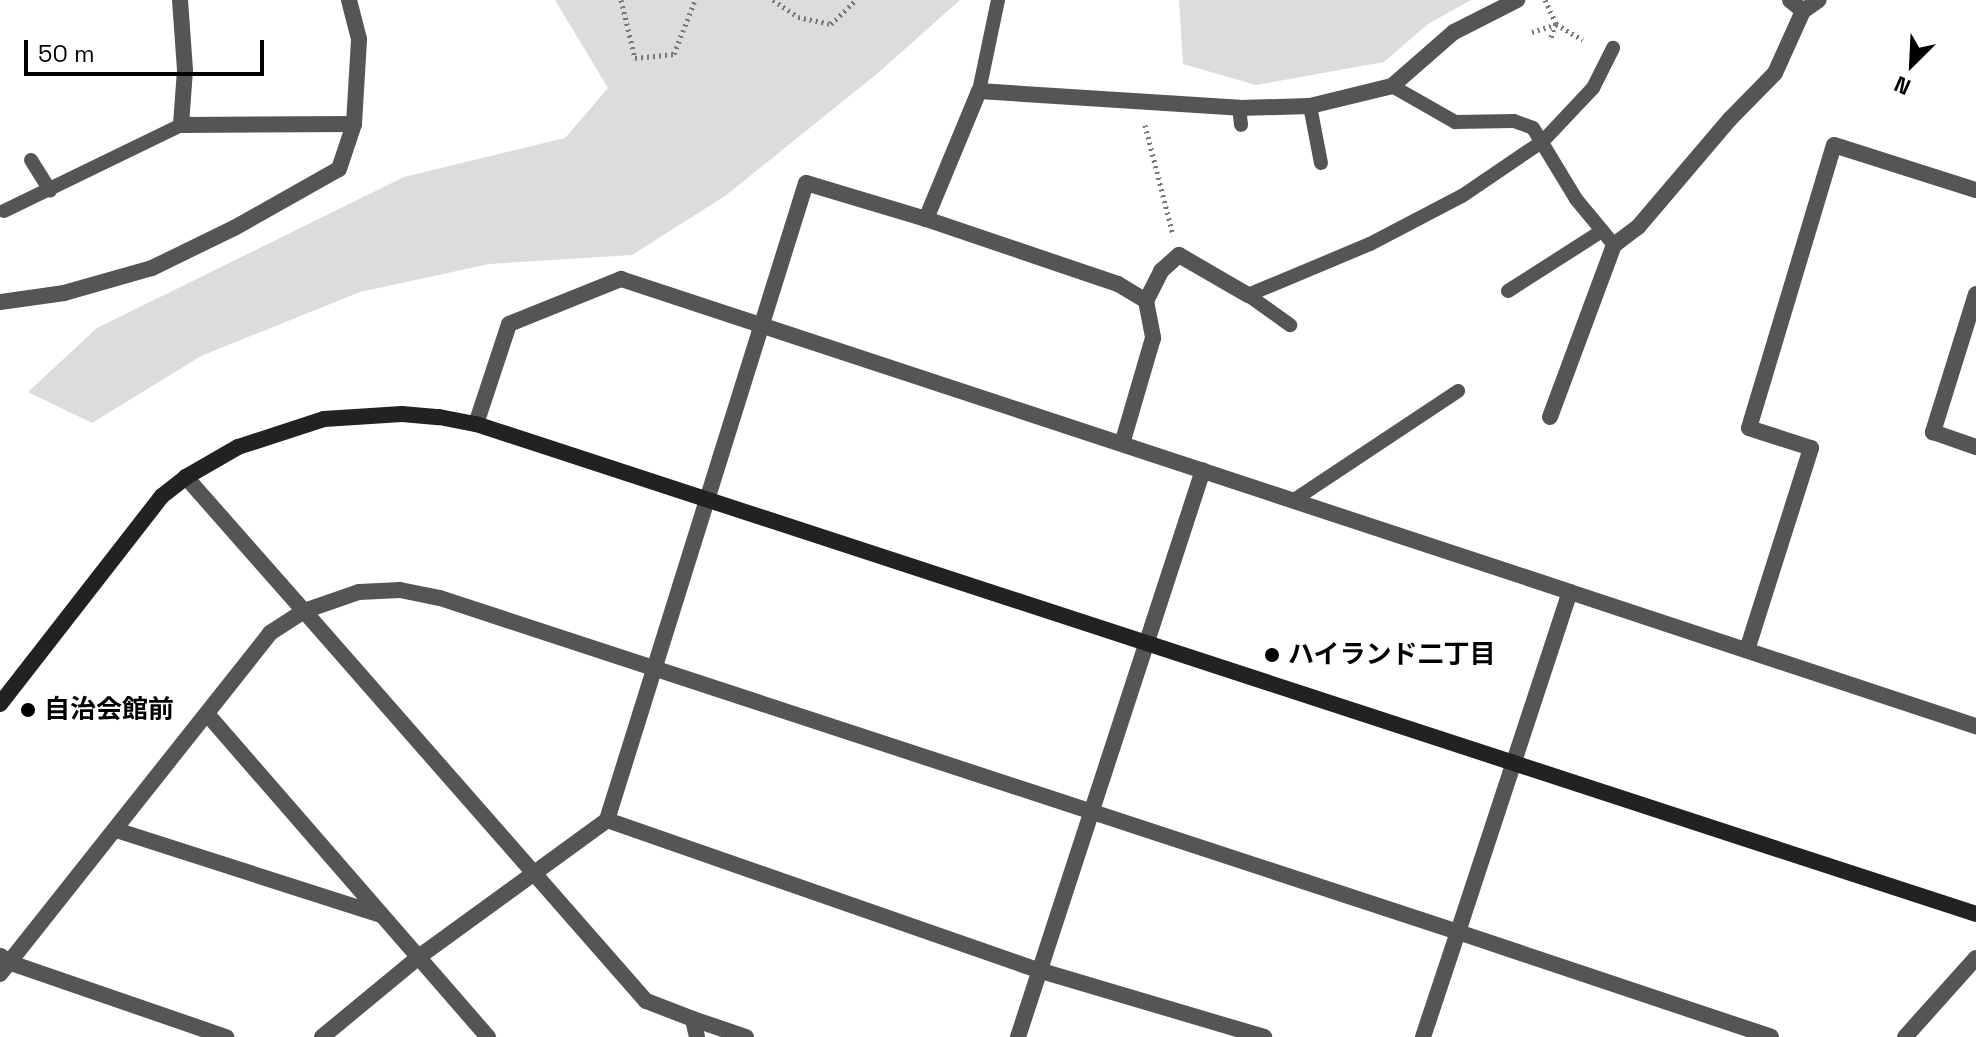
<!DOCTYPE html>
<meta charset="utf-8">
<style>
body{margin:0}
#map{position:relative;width:1976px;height:1037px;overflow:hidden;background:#fff;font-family:"Space Grotesk","Noto Sans JP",sans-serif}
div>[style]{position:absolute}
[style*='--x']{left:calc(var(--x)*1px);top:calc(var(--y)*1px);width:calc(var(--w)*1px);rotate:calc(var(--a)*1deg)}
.green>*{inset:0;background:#dcdcdc}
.path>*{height:5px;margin-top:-2.5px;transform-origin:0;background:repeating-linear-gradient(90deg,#777 0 2px,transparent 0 6px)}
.lane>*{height:14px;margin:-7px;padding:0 7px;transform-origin:7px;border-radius:7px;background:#555}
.street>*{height:16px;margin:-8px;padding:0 8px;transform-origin:8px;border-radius:8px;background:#555}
.secondary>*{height:16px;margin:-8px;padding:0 8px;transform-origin:8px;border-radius:8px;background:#222}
.dots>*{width:22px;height:22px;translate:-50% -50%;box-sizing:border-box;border:4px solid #fff;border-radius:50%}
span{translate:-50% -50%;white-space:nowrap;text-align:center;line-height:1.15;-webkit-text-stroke:7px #fff;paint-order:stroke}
.poi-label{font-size:26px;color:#000;font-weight:700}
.left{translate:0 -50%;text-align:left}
.north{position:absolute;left:1872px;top:24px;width:80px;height:80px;-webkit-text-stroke:6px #fff;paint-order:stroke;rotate:204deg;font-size:22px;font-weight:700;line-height:32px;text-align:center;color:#000}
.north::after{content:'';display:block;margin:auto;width:28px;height:36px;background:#000;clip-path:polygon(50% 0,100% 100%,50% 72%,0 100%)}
.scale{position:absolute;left:24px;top:40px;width:240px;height:36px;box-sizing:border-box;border:4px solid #000;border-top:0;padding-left:10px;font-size:24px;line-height:28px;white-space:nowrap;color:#000;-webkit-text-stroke:6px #fff;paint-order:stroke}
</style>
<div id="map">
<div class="green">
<div style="clip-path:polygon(555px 0,960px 0,878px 73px,725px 196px,632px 255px,489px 264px,360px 292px,201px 356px,92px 423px,28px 392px,97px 328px,404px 177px,565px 138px,608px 88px)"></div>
<div style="clip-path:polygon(1179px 0,1471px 0,1428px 24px,1384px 62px,1256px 85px,1183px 64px)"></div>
</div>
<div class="path">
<div style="--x:621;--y:0;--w:60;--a:76.4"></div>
<div style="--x:635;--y:58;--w:39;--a:-6"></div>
<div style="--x:674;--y:54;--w:58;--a:-68.7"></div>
<div style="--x:773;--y:0;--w:30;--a:34"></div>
<div style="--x:798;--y:17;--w:34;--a:12"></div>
<div style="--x:831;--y:24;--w:35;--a:-44"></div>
<div style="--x:1545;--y:0;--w:26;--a:65"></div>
<div style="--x:1556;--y:24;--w:31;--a:31"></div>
<div style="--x:1532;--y:32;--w:25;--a:-18"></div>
<div style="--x:1556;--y:24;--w:17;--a:111"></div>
<div style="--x:1145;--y:125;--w:114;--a:75.7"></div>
</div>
<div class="lane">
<div style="--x:1392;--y:86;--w:73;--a:29.7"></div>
<div style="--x:1455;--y:122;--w:59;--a:-1"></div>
<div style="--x:1514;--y:121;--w:20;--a:20"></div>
<div style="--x:1533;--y:128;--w:83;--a:58.8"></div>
<div style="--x:1576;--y:199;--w:60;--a:50.4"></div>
<div style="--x:979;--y:91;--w:93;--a:-78.2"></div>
<div style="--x:1310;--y:106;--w:58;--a:79.1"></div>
<div style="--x:1239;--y:108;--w:17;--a:83"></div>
<div style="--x:31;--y:160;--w:36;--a:58"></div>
<div style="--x:4;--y:211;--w:197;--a:-25.9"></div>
<div style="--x:1508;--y:291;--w:112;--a:-32.6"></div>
<div style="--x:1248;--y:295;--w:132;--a:-22.7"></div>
<div style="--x:1370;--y:244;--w:104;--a:-27.6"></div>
<div style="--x:1462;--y:196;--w:98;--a:-34.2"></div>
<div style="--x:1543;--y:141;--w:73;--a:-46.7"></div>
<div style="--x:1593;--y:88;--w:45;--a:-63.4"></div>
<div style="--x:1248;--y:295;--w:52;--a:35.5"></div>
<div style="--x:1294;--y:500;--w:197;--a:-33.6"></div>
</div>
<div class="street">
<div style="--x:180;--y:0;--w:70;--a:85.9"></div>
<div style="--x:185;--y:70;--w:55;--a:94.2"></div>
<div style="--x:181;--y:125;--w:173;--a:-0.3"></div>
<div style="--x:1790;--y:0;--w:17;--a:40"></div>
<div style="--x:926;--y:219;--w:139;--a:-67.5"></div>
<div style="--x:979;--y:91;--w:261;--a:3.7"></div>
<div style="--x:1239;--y:108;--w:71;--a:-1.6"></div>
<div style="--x:1310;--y:106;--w:84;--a:-13.7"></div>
<div style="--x:1392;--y:86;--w:82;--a:-41.1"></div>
<div style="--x:1454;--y:32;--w:71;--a:-26.9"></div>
<div style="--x:1976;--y:294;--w:145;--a:107.3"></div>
<div style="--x:1933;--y:432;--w:46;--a:19.2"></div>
<div style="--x:1146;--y:301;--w:34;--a:-63"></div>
<div style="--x:1161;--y:271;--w:24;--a:-42"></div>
<div style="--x:1179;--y:255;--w:80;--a:30.1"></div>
<div style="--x:0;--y:302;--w:65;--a:-8"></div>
<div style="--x:64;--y:293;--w:91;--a:-15.9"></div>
<div style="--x:152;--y:268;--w:93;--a:-26"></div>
<div style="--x:236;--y:227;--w:118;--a:-29.4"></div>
<div style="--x:339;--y:169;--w:47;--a:-71.6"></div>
<div style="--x:354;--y:124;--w:85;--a:-86.6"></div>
<div style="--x:359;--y:39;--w:40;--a:-104.4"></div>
<div style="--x:1550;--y:417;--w:184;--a:-69.6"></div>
<div style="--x:1614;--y:245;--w:30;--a:-37"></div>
<div style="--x:1638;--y:227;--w:142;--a:-49.6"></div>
<div style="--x:1730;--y:119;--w:64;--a:-45.6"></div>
<div style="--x:1775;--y:73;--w:68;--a:-65.7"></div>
<div style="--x:1803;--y:11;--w:19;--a:-35"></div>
<div style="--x:476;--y:424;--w:105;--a:-71.7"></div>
<div style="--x:509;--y:324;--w:121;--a:-21.9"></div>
<div style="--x:621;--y:279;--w:999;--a:18.25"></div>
<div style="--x:1747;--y:650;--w:212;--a:-72.4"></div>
<div style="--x:1811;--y:448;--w:65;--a:-162.1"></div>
<div style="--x:1749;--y:428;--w:295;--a:-73.3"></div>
<div style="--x:1834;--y:145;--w:149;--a:17.6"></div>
<div style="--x:208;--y:715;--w:427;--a:49"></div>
<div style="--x:607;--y:820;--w:456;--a:19.2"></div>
<div style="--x:1038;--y:970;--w:236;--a:16.5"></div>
<div style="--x:116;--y:830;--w:278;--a:17.8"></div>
<div style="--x:1;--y:956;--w:9;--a:41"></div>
<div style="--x:8;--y:962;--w:231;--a:19"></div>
<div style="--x:0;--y:974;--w:435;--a:-51.6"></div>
<div style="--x:270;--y:633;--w:40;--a:-32.9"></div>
<div style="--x:304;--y:611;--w:179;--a:-131.4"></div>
<div style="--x:693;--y:1019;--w:56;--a:18.8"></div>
<div style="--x:322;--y:1037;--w:127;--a:-39.6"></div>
<div style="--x:420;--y:956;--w:231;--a:-36"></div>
<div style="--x:607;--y:820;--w:667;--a:-72.65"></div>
<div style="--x:806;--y:183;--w:125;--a:16.7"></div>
<div style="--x:926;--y:219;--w:203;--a:18.7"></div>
<div style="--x:1118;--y:284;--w:33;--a:31"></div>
<div style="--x:1146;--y:301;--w:38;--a:79"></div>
<div style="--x:1153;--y:338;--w:110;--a:106.3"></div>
<div style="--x:697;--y:1037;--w:18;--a:-103"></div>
<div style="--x:693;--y:1019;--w:50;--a:-159"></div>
<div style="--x:646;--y:1001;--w:519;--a:-131.25"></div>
<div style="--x:304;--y:611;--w:58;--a:-19.1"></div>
<div style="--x:359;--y:592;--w:41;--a:-2.8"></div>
<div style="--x:400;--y:590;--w:41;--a:11.3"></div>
<div style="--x:440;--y:598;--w:1071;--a:18.16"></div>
<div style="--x:1458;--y:932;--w:358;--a:-71.8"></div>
<div style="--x:1570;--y:592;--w:428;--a:18.3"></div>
<div style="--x:1018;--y:1037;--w:596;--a:-71.93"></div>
<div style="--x:1423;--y:1037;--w:111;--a:-71.6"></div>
<div style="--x:1458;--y:932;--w:330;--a:18.5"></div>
<div style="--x:1905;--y:1037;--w:106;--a:-48.1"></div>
</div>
<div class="secondary">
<div style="--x:0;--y:704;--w:264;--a:-52.1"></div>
<div style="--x:162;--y:496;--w:31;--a:-38"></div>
<div style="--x:186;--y:477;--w:60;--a:-30"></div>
<div style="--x:238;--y:447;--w:90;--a:-18"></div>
<div style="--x:324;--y:419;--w:78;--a:-3.7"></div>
<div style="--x:402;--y:414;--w:37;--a:5"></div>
<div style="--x:439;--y:417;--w:38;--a:11"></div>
<div style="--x:476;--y:424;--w:1578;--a:18.09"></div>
</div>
<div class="dots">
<div style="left:1272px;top:655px;background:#000"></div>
<div style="left:28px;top:710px;background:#000"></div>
</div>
<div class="poi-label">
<span class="left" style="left:1288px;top:655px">ハイランド二丁目</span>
<span class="left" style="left:44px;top:710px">自治会館前</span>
</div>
<div class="north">N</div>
<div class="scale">50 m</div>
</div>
